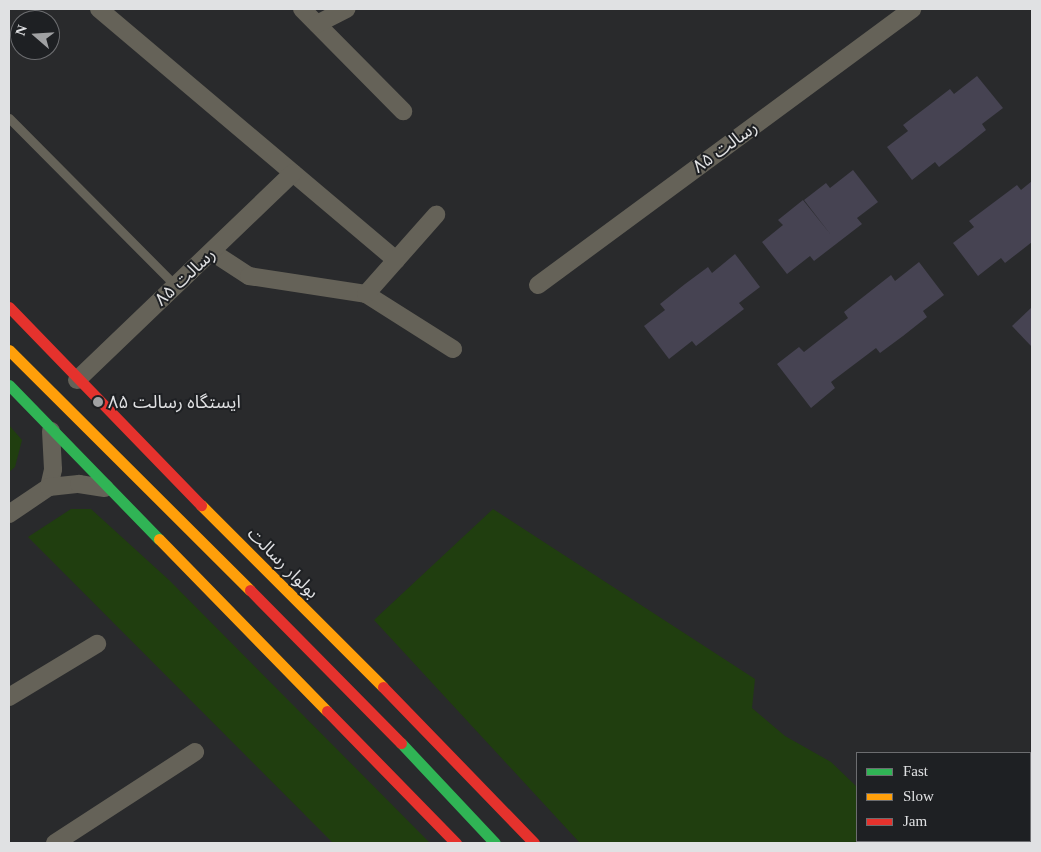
<!DOCTYPE html>
<meta charset="utf-8">
<style>
body{margin:0}
#map{position:relative;width:1041px;height:852px;overflow:hidden;background:#292a2c;font-family:"Times New Roman","Noto Sans Arabic",serif}
div>[style]{position:absolute}
[style*='--x']{left:calc(var(--x)*1px);top:calc(var(--y)*1px);width:calc(var(--w)*1px);rotate:calc(var(--a)*1deg)}
.green>*{inset:0;background:#203e0f}
.building>*{inset:0;background:#464352}
.lane>*{height:9px;margin:-4.5px;padding:0 4.5px;transform-origin:4.5px;border-radius:4.5px;background:#656258}
.street>*{height:18px;margin:-9px;padding:0 9px;transform-origin:9px;border-radius:9px;background:#656258}
.fast>*{height:11px;margin:-5.5px;padding:0 5.5px;transform-origin:5.5px;border-radius:5.5px;background:#30b455}
.slow>*{height:11px;margin:-5.5px;padding:0 5.5px;transform-origin:5.5px;border-radius:5.5px;background:#ff9f0a}
.jam>*{height:11px;margin:-5.5px;padding:0 5.5px;transform-origin:5.5px;border-radius:5.5px;background:#e5322d}
.dots>*{width:14px;height:14px;translate:-50% -50%;box-sizing:border-box;border:2px solid #1e2023;border-radius:50%}
span{translate:-50% -50%;white-space:nowrap;text-align:center;line-height:1.15;-webkit-text-stroke:4px #1e2023;paint-order:stroke}
.street-label{font-size:18px;color:#e0e1e3}
.poi-label{font-size:18px;color:#e0e1e3}
.left{translate:0 -50%;text-align:left}
.frame{position:absolute;inset:0;border:10px solid #e0e1e3;pointer-events:none}
.legend{position:absolute;left:856px;top:752px;width:175px;height:90px;box-sizing:border-box;background:#1e2023;border:1px solid #6c6d70;margin:0;padding:6px 9px;list-style:none;font-size:15px;color:#e0e1e3}
.legend li{display:flex;align-items:center;gap:10px;height:25px}
.legend b{width:25px;border:1px solid #6c6d70}
.north{position:absolute;left:10px;top:10px;width:50px;height:50px;box-sizing:border-box;background:#1e2023;border:1px solid #6c6d70;border-radius:50%;rotate:289deg;font-size:14px;font-weight:700;line-height:20px;text-align:center;color:#e0e1e3}
.north::after{content:'';display:block;margin:auto;width:18px;height:22px;background:#a0a1a3;clip-path:polygon(50% 0,100% 100%,50% 72%,0 100%)}
</style>
<div id="map">
<div class="green">
<div style="clip-path:polygon(9px 425px,22px 440px,15px 467px,9px 472px)"></div>
<div style="clip-path:polygon(71px 509px,91px 509px,169px 580px,430px 843px,333px 843px,28px 537px)"></div>
<div style="clip-path:polygon(493px 509px,755px 679px,752px 708px,785px 736px,831px 762px,857px 787px,857px 841px,918px 843px,580px 843px,374px 620px)"></div>
</div>
<div class="building">
<div style="clip-path:polygon(977px 76px,1003px 108px,982px 124px,986px 130px,961px 150px,939px 167px,935px 162px,912px 180px,887px 147px,908px 131px,903px 125px,928px 106px,950px 89px,954px 94px)"></div>
<div style="clip-path:polygon(853px 170px,878px 202px,857px 218px,862px 224px,814px 261px,810px 256px,787px 274px,762px 242px,783px 225px,778px 220px,803px 200px,831px 235px,804px 200px,826px 183px,830px 188px)"></div>
<div style="clip-path:polygon(1032px 181px,1032px 242px,1005px 263px,1001px 258px,978px 276px,953px 243px,974px 227px,969px 221px,1017px 185px,1021px 190px)"></div>
<div style="clip-path:polygon(735px 254px,760px 287px,739px 303px,744px 309px,718px 329px,696px 346px,692px 341px,669px 359px,644px 326px,665px 310px,660px 304px,685px 284px,708px 267px,712px 273px)"></div>
<div style="clip-path:polygon(919px 262px,944px 295px,923px 311px,927px 317px,903px 336px,880px 353px,876px 348px,831px 382px,835px 388px,811px 408px,777px 364px,799px 347px,804px 352px,827px 334px,839px 350px,827px 334px,848px 318px,844px 312px,891px 275px,895px 281px)"></div>
<div style="clip-path:polygon(1032px 307px,1032px 347px,1012px 326px)"></div>
</div>
<div class="lane">
<div style="--x:9;--y:118;--w:237;--a:45.2"></div>
</div>
<div class="street">
<div style="--x:99;--y:9;--w:389;--a:40.2"></div>
<div style="--x:302;--y:9;--w:144;--a:45.3"></div>
<div style="--x:317;--y:24;--w:33;--a:-27"></div>
<div style="--x:212;--y:252;--w:44;--a:33"></div>
<div style="--x:249;--y:276;--w:118;--a:8.7"></div>
<div style="--x:366;--y:294;--w:103;--a:32.3"></div>
<div style="--x:538;--y:285;--w:465;--a:-36.4"></div>
<div style="--x:366;--y:294;--w:106;--a:-48.5"></div>
<div style="--x:77;--y:380;--w:299;--a:-43.8"></div>
<div style="--x:49;--y:487;--w:18;--a:-77"></div>
<div style="--x:53;--y:469;--w:38;--a:-93"></div>
<div style="--x:9;--y:514;--w:48;--a:-34"></div>
<div style="--x:49;--y:487;--w:30;--a:-6"></div>
<div style="--x:79;--y:484;--w:26;--a:9"></div>
<div style="--x:9;--y:697;--w:103;--a:-31.1"></div>
<div style="--x:55;--y:843;--w:167;--a:-33"></div>
</div>
<div class="fast">
<div style="--x:9;--y:385;--w:215;--a:45.8"></div>
<div style="--x:401;--y:743;--w:137;--a:46.8"></div>
</div>
<div class="slow">
<div style="--x:9;--y:350;--w:340;--a:44.9"></div>
<div style="--x:201;--y:505;--w:257;--a:45"></div>
<div style="--x:159;--y:539;--w:240;--a:45.7"></div>
</div>
<div class="jam">
<div style="--x:9;--y:307;--w:276;--a:45.9"></div>
<div style="--x:250;--y:590;--w:215;--a:45.4"></div>
<div style="--x:383;--y:687;--w:217;--a:45.9"></div>
<div style="--x:327;--y:711;--w:185;--a:45.7"></div>
</div>
<div class="dots">
<div style="left:98px;top:402px;background:#a0a1a3"></div>
</div>
<div class="street-label">
<span style="left:725px;top:147px;rotate:-36deg">رسالت ۸۵</span>
<span style="left:185px;top:277px;rotate:-43deg">رسالت ۸۵</span>
<span style="left:283px;top:563px;rotate:45deg">بولوار رسالت</span>
</div>
<div class="poi-label">
<span class="left" style="left:108px;top:402px">ایستگاه رسالت ۸۵</span>
</div>
<div class="frame"></div>
<ul class="legend">
<li><b style="height:6px;background:#30b455"></b>Fast</li>
<li><b style="height:6px;background:#ff9f0a"></b>Slow</li>
<li><b style="height:6px;background:#e5322d"></b>Jam</li>
</ul>
<div class="north">N</div>
</div>
